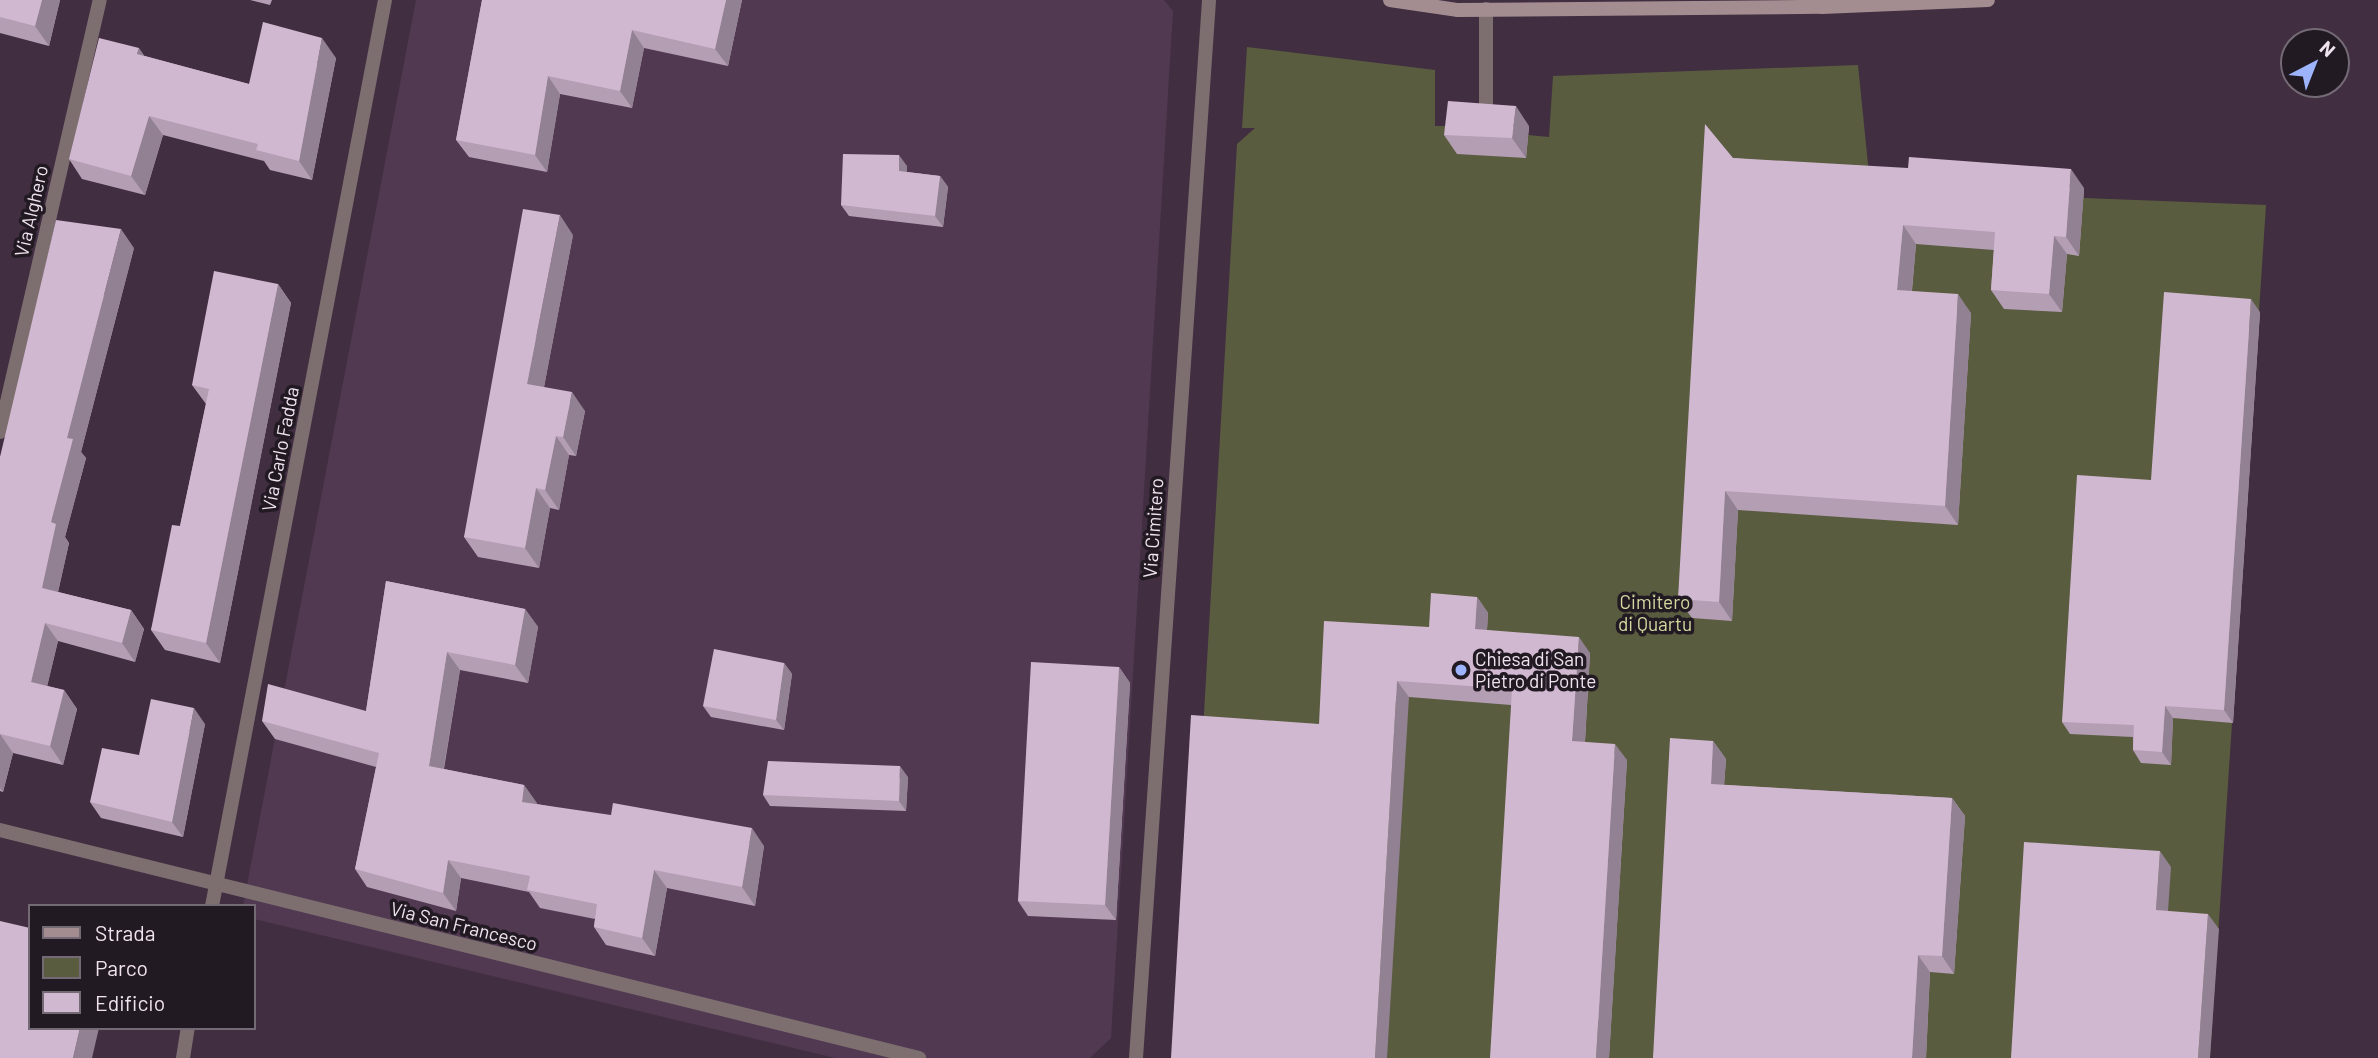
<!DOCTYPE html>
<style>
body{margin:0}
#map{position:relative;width:2378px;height:1058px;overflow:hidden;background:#412e41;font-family:Barlow,sans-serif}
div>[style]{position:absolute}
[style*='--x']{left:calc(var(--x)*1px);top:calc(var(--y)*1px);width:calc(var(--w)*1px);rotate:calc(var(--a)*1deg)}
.built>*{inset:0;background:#503951}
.green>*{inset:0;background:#5a5c40}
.lane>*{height:14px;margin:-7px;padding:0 7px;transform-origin:7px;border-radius:7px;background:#7d6e70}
.street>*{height:14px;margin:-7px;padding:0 7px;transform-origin:7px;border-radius:7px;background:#7d6e70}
.secondary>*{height:14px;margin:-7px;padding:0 7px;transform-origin:7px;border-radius:7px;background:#a48d90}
.wall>*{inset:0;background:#b49eb4}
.shaded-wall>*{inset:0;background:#928192}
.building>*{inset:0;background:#d1b8d1}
.dots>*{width:19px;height:19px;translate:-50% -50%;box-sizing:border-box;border:4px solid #221a23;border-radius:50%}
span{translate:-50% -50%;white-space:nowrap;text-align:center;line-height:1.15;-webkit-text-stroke:7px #221a23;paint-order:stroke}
.street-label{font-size:19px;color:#efe3ef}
.park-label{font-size:19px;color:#d5d9a0}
.poi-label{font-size:19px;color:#efe3ef}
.left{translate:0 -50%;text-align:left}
.legend{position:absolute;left:28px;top:904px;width:228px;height:126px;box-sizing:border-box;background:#221a23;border:2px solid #746a75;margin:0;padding:9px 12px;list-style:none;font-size:21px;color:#efe3ef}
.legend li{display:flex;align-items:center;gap:14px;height:35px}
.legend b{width:35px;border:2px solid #746a75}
.north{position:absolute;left:2280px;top:28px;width:70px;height:70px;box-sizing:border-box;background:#221a23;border:2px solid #746a75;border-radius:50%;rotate:42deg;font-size:19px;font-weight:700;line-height:28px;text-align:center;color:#efe3ef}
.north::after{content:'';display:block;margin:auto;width:24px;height:32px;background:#9db4fd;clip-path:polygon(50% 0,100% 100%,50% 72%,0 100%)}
</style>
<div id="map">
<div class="built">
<div style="clip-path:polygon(416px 0,1164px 0,1173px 11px,1111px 1038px,1090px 1058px,835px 1058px,254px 919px,254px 906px,243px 906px)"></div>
</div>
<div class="green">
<div style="clip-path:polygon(1247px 47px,1435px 70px,1435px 126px,1529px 126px,1528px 135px,1549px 137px,1553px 76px,1858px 65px,1870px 184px,1922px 176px,2084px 188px,2084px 198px,2266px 205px,2210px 1058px,1184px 1058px,1237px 144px,1255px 128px,1242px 128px)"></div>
</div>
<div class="lane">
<div style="--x:1486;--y:9;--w:105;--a:90"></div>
</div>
<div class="street">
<div style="--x:0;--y:432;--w:443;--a:-77"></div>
<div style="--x:0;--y:830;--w:947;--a:13.93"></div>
<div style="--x:212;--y:906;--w:922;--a:-79.19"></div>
<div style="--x:183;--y:1058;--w:30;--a:-81"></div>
<div style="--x:1136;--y:1058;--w:1061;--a:-86.05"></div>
</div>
<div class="secondary">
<div style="--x:1390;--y:0;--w:69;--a:8.4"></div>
<div style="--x:1458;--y:10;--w:364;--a:-0.5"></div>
<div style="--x:1822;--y:7;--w:166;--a:-2.4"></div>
</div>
<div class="wall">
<div style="clip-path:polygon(0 0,60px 0,49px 46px,0 33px)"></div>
<div style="clip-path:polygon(250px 0,272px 0,270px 5px)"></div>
<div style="clip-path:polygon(482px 0,742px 0,728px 66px,644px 48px,632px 108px,560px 94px,547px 172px,469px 157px,456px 140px)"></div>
<div style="clip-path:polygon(145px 56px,249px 84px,336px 58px,312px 180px,270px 170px,264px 161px,163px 135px,145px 195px,82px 179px,69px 159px)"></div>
<div style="clip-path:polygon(1529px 126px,1526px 158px,1457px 154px,1444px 135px)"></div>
<div style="clip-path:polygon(1733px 158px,2084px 188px,2079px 256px,2067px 254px,2062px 312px,2004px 309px,1991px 290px,1994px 250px,1916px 244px,1912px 291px,1971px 313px,1958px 525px,1738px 510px,1732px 621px,1692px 618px,1678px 599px)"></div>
<div style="clip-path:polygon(907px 166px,907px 172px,940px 176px,948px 187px,943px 227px,849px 216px,841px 205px)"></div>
<div style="clip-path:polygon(573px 235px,544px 387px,585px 411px,576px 456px,569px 455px,559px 510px,550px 508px,539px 568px,478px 557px,464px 537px)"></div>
<div style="clip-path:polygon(134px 248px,81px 452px,86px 458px,65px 537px,69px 543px,58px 592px,131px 610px,144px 629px,135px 662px,58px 641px,47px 686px,64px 690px,77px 709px,63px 765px,13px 753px,3px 792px,0 791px,0 457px)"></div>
<div style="clip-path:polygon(278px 284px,291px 303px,220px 663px,165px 650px,151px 630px,180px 526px,206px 404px,192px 385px)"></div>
<div style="clip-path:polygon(2260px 312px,2233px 723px,2173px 718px,2171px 765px,2141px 763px,2133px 750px,2133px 737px,2070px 734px,2062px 722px,2151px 480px)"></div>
<div style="clip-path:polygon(386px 581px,525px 609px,538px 627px,528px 683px,460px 670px,444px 769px,524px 785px,537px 804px,764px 846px,755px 906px,667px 888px,655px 956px,606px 945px,594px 927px,595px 919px,540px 908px,529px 892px,461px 878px,456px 911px,367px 887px,355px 869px,376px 767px,275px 739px,262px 721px,366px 711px)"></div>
<div style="clip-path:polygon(1477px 597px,1488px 613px,1487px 630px,1590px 653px,1585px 742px,1627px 760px,1609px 1058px,1511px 705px,1409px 697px,1319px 724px,1429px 627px)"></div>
<div style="clip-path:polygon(784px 663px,792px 674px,784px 730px,711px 717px,703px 706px)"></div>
<div style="clip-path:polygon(1119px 667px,1130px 683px,1116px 920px,1028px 916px,1018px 901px)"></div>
<div style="clip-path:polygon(205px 724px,183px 837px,101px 818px,90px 802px,139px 755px)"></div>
<div style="clip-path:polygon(1713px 741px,1726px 759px,1724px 785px,1952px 798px,1965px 816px,1954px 974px,1930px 972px,1926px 1058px,1653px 1058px)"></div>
<div style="clip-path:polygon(908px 777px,906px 811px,770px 806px,763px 795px)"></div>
</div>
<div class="shaded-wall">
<div style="clip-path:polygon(42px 0,60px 0,49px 46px,35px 26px)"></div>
<div style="clip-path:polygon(726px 0,742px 0,728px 66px,715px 49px)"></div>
<div style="clip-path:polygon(632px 30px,644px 48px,632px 108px,620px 91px)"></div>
<div style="clip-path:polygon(322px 38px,336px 58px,312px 180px,299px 161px)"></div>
<div style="clip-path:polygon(139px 48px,153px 68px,137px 54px)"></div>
<div style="clip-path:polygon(548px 76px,560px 94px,547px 172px,535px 155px)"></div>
<div style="clip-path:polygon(1516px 106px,1529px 126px,1526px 158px,1512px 138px)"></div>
<div style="clip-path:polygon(149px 116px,163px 135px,145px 195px,131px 176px)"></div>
<div style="clip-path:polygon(899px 155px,907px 166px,907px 182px,899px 171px)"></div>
<div style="clip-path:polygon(2071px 169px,2084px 188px,2079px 256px,2066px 237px)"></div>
<div style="clip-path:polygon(940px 176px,948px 187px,943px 227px,935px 216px)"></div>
<div style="clip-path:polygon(560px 215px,573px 235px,541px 403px,527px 384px)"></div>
<div style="clip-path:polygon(1903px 225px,1916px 244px,1910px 309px,1897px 290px)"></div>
<div style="clip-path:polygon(121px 229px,134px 248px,81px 452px,86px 458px,65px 537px,69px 543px,55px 606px,42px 588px,51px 522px,67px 438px)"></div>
<div style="clip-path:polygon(2054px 236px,2067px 254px,2062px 312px,2049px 294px)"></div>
<div style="clip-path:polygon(278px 284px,291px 303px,220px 663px,206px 643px)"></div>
<div style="clip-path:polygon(1958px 294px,1971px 313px,1958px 525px,1945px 506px)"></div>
<div style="clip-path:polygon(2251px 299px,2260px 312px,2233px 723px,2224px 710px)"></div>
<div style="clip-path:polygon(572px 392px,585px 411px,576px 456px,563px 437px)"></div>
<div style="clip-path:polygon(556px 436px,569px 455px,559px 510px,545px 490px)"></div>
<div style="clip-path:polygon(536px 488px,550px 508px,539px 568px,525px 548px)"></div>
<div style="clip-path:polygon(1725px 491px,1738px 510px,1732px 621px,1719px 602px)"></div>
<div style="clip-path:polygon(1477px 597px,1488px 613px,1486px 646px,1475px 629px)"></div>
<div style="clip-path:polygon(525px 609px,538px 627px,528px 683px,515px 665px)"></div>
<div style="clip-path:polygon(131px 610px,144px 629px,135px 662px,122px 643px)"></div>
<div style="clip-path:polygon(45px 623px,58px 641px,44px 700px,31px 682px)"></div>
<div style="clip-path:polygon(1579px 637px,1590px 653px,1584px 757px,1572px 741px)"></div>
<div style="clip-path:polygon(447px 652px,460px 670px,441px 784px,429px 766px)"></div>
<div style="clip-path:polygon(784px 663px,792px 674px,784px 730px,776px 720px)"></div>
<div style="clip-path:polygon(1119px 667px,1130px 683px,1116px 920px,1105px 905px)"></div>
<div style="clip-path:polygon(1397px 681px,1409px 697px,1387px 1058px,1375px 1058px)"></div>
<div style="clip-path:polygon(64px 690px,77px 709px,63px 765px,50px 746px)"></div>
<div style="clip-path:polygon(2165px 706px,2173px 718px,2171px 765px,2162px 752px)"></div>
<div style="clip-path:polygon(194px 708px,205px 724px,183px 837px,172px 822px)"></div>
<div style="clip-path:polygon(0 734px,13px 753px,3px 792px,0 788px)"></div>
<div style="clip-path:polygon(1713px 741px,1726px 759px,1723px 802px,1711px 784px)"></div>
<div style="clip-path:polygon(1615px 744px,1627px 760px,1609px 1058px,1596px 1058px)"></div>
<div style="clip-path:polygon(900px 766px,908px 777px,906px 811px,899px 801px)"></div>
<div style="clip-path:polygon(524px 785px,537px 803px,535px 820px,522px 802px)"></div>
<div style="clip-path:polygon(1952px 798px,1965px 816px,1954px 974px,1942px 956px)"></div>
<div style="clip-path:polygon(752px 828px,764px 846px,755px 906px,742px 887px)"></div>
<div style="clip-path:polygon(2160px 851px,2171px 867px,2167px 926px,2156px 910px)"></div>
<div style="clip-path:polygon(448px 860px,461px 878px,456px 911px,443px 893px)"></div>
<div style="clip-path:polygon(654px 870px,667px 888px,655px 956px,642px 938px)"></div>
<div style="clip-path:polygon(2208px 914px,2219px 929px,2210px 1058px,2198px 1058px)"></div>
<div style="clip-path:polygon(1918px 955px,1930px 972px,1926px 1058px,1912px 1058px)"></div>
<div style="clip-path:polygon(80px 1028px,99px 1028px,92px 1058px,73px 1058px)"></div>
</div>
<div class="building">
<div style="clip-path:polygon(0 0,42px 0,35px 26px,0 17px)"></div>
<div style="clip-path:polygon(482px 0,726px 0,715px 49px,632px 30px,620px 91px,548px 76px,535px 155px,456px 140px)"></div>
<div style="clip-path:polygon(263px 22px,322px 38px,299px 161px,256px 150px,258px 144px,149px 116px,131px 176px,69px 159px,99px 38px,139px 48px,137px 54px,249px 84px)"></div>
<div style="clip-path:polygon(1448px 101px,1516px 106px,1512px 138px,1444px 135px)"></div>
<div style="clip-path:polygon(1705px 124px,1733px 158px,1908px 168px,1909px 157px,2071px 169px,2066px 237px,2054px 236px,2049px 294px,1991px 290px,1995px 232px,1903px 225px,1897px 290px,1958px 294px,1945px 506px,1725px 491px,1719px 602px,1678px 599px)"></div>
<div style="clip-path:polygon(843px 154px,899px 155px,899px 171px,940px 176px,935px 216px,841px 205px)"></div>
<div style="clip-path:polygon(523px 209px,560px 215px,527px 384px,572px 392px,563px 437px,556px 436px,545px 490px,536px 488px,525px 548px,464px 537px)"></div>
<div style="clip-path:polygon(56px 220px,121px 229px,67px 438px,73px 439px,51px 522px,56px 524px,42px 588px,131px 610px,122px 643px,45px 623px,31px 682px,64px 690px,50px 746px,0 734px,0 457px)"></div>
<div style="clip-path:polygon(214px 271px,278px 284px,206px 643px,151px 630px,172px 525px,180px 526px,209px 389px,192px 385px)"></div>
<div style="clip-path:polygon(2164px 292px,2251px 299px,2224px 710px,2165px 706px,2162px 752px,2133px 750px,2134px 725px,2062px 722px,2077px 475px,2151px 480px)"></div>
<div style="clip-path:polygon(386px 581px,525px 609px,515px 665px,447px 652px,429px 766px,524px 785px,522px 802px,611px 815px,613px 803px,752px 828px,742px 887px,654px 870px,642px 938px,594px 927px,597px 904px,527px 890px,530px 876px,448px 860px,443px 893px,355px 869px,379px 753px,262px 721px,268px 684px,366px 711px)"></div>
<div style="clip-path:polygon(1431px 593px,1477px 597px,1475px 629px,1579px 637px,1572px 741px,1615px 744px,1596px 1058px,1490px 1058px,1512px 689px,1397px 681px,1375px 1058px,1171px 1058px,1191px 715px,1319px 724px,1324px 621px,1429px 627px)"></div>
<div style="clip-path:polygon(714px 649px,784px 663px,776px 720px,703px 706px)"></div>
<div style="clip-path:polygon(1031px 662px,1119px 667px,1105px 905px,1018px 901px)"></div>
<div style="clip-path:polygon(151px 699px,194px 708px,172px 822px,90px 802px,102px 748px,139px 755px)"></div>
<div style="clip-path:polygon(1670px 738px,1713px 741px,1711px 784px,1952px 798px,1942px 956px,1918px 955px,1912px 1058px,1653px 1058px)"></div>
<div style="clip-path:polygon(768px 761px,900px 766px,899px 801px,763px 795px)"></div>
<div style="clip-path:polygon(2024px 842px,2160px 851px,2156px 910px,2208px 914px,2198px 1058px,2011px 1058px)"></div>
<div style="clip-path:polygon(0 921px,30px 928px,30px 1028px,80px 1028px,73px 1058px,0 1058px)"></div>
</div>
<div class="dots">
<div style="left:1461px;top:670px;background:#9db4fd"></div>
</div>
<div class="street-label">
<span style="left:31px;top:211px;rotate:-77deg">Via Alghero</span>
<span style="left:280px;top:449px;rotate:-79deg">Via Carlo Fadda</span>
<span style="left:1153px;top:528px;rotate:-86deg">Via Cimitero</span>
<span style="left:464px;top:926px;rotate:14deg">Via San Francesco</span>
</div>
<div class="park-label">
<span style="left:1655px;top:613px">Cimitero<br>di Quartu</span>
</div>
<div class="poi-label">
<span class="left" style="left:1475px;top:670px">Chiesa di San<br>Pietro di Ponte</span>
</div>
<ul class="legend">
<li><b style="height:9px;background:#a48d90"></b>Strada</li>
<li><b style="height:19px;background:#5a5c40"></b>Parco</li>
<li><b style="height:19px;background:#d1b8d1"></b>Edificio</li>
</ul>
<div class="north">N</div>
</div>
